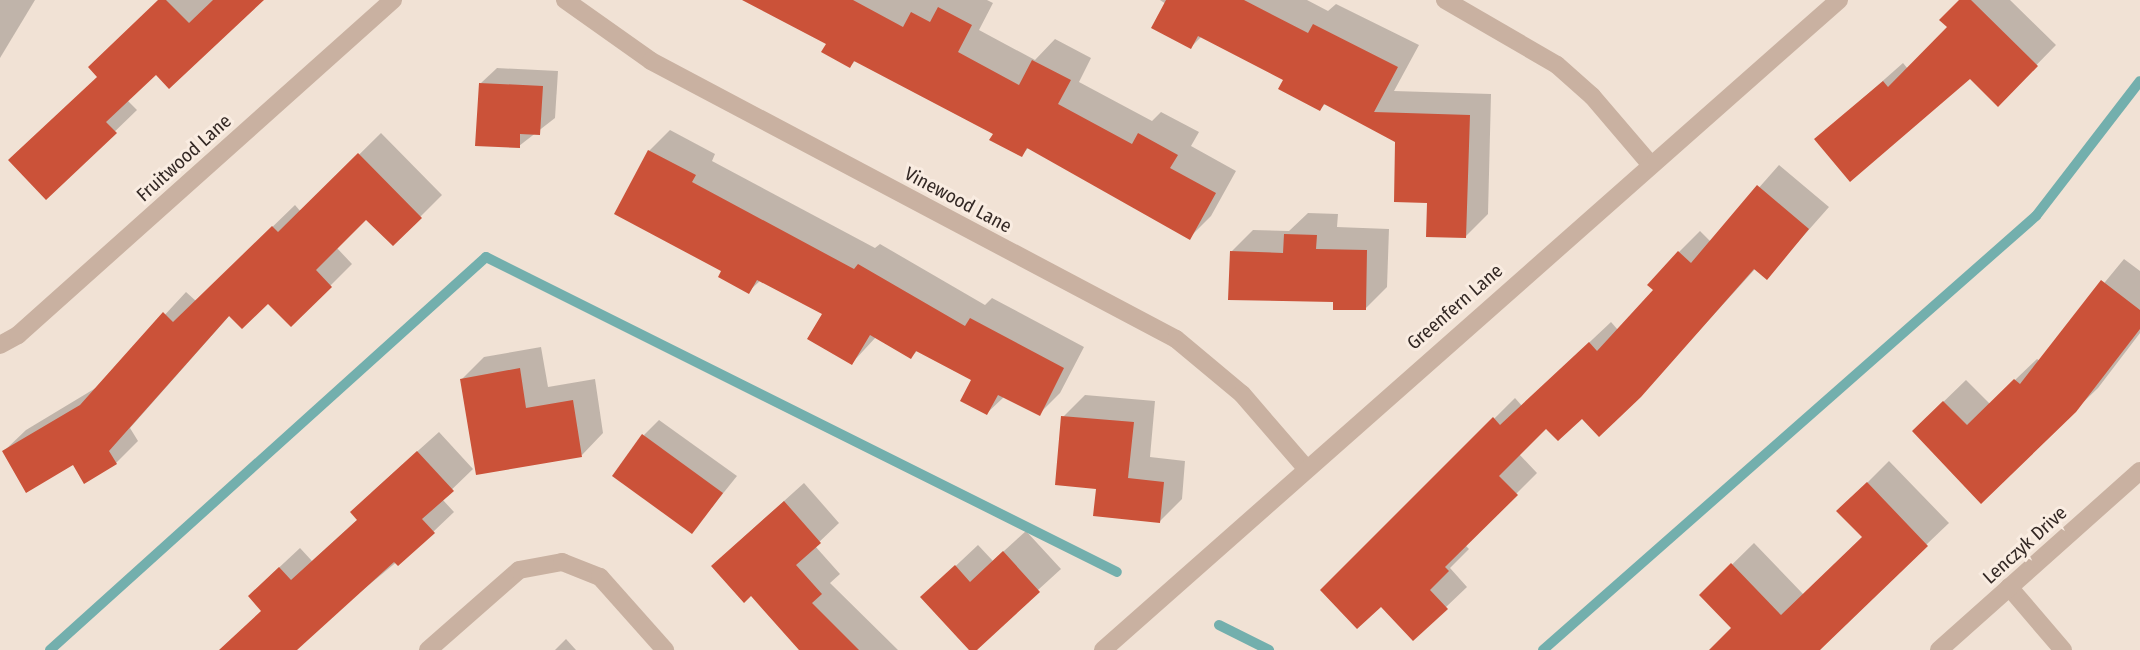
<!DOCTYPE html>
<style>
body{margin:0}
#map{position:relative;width:2140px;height:650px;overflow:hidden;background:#f1e2d5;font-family:"Fira Sans Condensed",sans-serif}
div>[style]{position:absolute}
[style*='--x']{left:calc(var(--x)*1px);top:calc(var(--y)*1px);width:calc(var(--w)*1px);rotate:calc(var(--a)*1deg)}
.shadow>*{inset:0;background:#0003}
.stream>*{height:10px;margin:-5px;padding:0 5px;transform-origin:5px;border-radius:5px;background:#73afad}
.building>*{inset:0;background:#cb5239}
.minor>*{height:18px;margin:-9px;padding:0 9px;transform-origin:9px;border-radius:9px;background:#c9b1a1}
span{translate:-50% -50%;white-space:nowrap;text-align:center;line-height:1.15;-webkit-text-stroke:6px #f9ece1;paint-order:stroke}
.street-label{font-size:19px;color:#332824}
</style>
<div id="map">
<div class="shadow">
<div style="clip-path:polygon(0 0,35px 0,0 58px)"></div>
<div style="clip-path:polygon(160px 0,263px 0,156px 72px,127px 100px,137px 110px,46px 198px,99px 76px)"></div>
<div style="clip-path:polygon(761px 0,987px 0,993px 3px,979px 30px,1035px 60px,1055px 39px,1091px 58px,1079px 82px,1152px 121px,1161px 112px,1199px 132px,1191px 146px,1236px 171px,1211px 216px,1189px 238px,1029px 147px,1022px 155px,995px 134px,856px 60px,850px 66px,828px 44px)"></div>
<div style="clip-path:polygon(1160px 0,1307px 0,1328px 11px,1336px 4px,1419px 45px,1394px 91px,1491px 94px,1488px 214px,1466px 236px,1429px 201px,1397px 141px,1326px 103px,1320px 109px,1285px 79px,1202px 36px,1191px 47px,1166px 4px)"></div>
<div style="clip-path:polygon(1961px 0,2010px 0,2056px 45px,1998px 104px,1971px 77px,1817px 139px,1903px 63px,1908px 69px,1949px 27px)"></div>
<div style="clip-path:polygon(497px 68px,558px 71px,555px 118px,519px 146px,481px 83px)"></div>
<div style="clip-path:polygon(670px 130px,715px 154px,712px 161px,875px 248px,880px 244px,985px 305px,992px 298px,1084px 347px,1060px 393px,1039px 414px,1005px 396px,987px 413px,973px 379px,918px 350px,911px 357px,876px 337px,852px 363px,825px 314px,761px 280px,749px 291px,723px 270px,649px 151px)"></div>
<div style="clip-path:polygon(381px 133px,442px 195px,393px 244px,366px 217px,336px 247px,352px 264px,291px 325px,268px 301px,230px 315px,130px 428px,138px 441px,116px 463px,74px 462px,4px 451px,26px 430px,99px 386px,186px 292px,196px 301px,295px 205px,301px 212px)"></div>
<div style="clip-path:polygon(1779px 165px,1829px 207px,1767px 277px,1756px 268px,1640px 396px,1546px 426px,1519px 454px,1537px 473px,1465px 545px,1469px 549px,1450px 568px,1467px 587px,1446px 607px,1381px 604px,1322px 590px,1515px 398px,1522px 406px,1611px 322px,1618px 330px,1656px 290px,1679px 252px,1700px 231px,1711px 242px)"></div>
<div style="clip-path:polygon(1308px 213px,1338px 214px,1337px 227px,1389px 229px,1387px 287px,1365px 309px,1335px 300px,1231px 252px,1253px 230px,1289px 231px)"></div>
<div style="clip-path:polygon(2124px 259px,2140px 271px,2140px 333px,2098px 388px,1981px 501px,1936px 409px,1966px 380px,1990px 404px,2037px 359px,2040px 361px)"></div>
<div style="clip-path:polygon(541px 347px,548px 387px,595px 379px,603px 433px,582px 455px,462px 379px,484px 357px)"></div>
<div style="clip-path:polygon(1085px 395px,1155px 401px,1150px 457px,1185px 461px,1182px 499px,1160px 521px,1098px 488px,1063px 417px)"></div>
<div style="clip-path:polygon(659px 420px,737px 476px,692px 532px,644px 435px)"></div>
<div style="clip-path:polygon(439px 432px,473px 469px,442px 499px,454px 512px,433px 532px,290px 650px,221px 650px,263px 610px,270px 576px,300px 548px,312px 561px,358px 519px,372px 492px)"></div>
<div style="clip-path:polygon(1889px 461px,1949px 523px,1816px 650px,1710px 650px,1733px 628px,1701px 595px,1754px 543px,1804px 595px,1864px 537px,1861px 489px)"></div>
<div style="clip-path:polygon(804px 483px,839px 523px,815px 546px,840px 574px,830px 583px,898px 650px,801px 650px,733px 547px)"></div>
<div style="clip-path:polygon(1026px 531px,1061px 569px,972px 650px,945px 576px,978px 545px,993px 561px)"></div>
<div style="clip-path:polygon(566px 639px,576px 650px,555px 650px)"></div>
</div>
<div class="stream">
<div style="--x:1219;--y:625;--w:56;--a:26.6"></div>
<div style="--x:50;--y:650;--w:587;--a:-42.03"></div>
<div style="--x:486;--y:257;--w:705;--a:26.53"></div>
<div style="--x:1543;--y:650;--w:657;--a:-41.36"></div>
<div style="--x:2036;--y:216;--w:170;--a:-52.4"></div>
</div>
<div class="building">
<div style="clip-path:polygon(158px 0,166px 0,189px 23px,213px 0,264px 0,169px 89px,156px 75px,106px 122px,117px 133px,46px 200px,8px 160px,97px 77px,88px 67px)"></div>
<div style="clip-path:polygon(742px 0,853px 0,903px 27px,911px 12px,930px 22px,938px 7px,972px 25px,958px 52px,1019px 85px,1032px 60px,1071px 80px,1058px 104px,1132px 144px,1138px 133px,1178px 155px,1170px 168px,1216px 193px,1190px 240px,1027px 148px,1022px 157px,989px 140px,993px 134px,854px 61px,850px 68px,821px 52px,826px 44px)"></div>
<div style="clip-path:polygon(1166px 0,1244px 0,1308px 33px,1313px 24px,1398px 67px,1374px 112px,1470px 115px,1466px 238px,1426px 237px,1427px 203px,1394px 202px,1395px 142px,1324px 104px,1320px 111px,1278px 89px,1283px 80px,1198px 36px,1191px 49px,1151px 28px)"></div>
<div style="clip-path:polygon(1959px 0,1971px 0,2038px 66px,1998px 107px,1970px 79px,1850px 182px,1814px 139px,1883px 81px,1888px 87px,1947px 27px,1939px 20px)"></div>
<div style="clip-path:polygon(479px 83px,543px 86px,540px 135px,520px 134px,520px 148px,475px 146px)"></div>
<div style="clip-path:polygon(648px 150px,696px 175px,692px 182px,854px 269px,858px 264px,965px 326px,970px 318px,1064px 368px,1040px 416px,998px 395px,987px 415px,960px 401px,971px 380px,916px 351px,911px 359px,870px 335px,852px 365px,807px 339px,822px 314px,757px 280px,749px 294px,718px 277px,721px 271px,614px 214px)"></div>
<div style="clip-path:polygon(358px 153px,422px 218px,393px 246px,366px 220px,316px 270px,332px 287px,291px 327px,268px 304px,242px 329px,229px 316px,109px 451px,117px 464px,84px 484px,73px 465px,26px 493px,2px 451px,80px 405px,163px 312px,173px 322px,272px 226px,278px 232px)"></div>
<div style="clip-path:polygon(1757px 185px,1809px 229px,1767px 280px,1754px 269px,1641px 397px,1599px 437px,1582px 419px,1558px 441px,1546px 429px,1499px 476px,1518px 495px,1445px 567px,1449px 571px,1430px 590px,1448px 609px,1413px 641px,1381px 607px,1357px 629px,1320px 590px,1493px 417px,1500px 425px,1589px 342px,1597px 351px,1653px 290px,1647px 285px,1678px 251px,1691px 263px)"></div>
<div style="clip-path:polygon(1284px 234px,1317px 235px,1316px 249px,1367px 250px,1366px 310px,1333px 310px,1333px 302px,1228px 300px,1230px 251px,1283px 253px)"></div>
<div style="clip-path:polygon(2101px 280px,2140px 310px,2140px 329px,2076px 412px,1981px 504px,1912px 431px,1943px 401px,1967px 425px,2014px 379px,2020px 384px)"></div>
<div style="clip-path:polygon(520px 368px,526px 408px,573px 400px,582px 457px,476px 475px,460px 379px)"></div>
<div style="clip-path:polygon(1061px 416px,1134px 422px,1128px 478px,1164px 482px,1160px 523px,1093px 516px,1096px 489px,1055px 485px)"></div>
<div style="clip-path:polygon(642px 434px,723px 493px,692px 534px,612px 476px)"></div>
<div style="clip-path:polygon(417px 451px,454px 491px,422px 519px,435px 533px,398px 566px,394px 562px,297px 650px,219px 650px,261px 611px,248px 596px,279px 567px,291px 580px,357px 520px,350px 512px)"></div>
<div style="clip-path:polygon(1867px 482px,1928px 546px,1820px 650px,1709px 650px,1731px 628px,1699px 595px,1731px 563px,1781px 615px,1862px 537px,1836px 511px)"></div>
<div style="clip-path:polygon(784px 501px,821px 543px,796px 565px,822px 594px,812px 603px,859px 650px,799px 650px,751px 596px,744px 603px,711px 566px)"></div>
<div style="clip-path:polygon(1003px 551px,1040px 592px,977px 650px,969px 650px,920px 597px,955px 565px,970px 582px)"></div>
</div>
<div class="minor">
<div style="--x:565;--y:0;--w:105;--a:35.3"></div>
<div style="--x:651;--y:61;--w:594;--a:27.9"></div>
<div style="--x:1176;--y:339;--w:86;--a:39.8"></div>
<div style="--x:1242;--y:394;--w:96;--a:49.2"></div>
<div style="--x:1445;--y:0;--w:129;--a:30.1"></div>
<div style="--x:1557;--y:65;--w:47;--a:41.5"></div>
<div style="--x:1592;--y:96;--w:89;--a:49.5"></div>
<div style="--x:0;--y:345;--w:21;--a:-29"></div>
<div style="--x:18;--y:335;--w:503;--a:-41.78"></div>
<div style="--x:2009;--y:587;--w:83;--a:49.4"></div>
<div style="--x:428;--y:650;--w:121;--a:-41.3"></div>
<div style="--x:519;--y:570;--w:44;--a:-10.5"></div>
<div style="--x:562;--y:562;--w:41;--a:21.5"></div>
<div style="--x:600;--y:577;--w:98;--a:48.3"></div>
<div style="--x:1103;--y:650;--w:982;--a:-41.45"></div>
<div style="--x:1939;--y:650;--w:269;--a:-41.7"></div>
</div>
<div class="street-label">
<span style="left:184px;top:158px;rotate:-42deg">Fruitwood Lane</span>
<span style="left:958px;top:200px;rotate:28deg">Vinewood Lane</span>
<span style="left:1455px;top:307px;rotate:-41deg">Greenfern Lane</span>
<span style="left:2025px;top:545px;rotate:-42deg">Lenczyk Drive</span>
</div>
</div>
